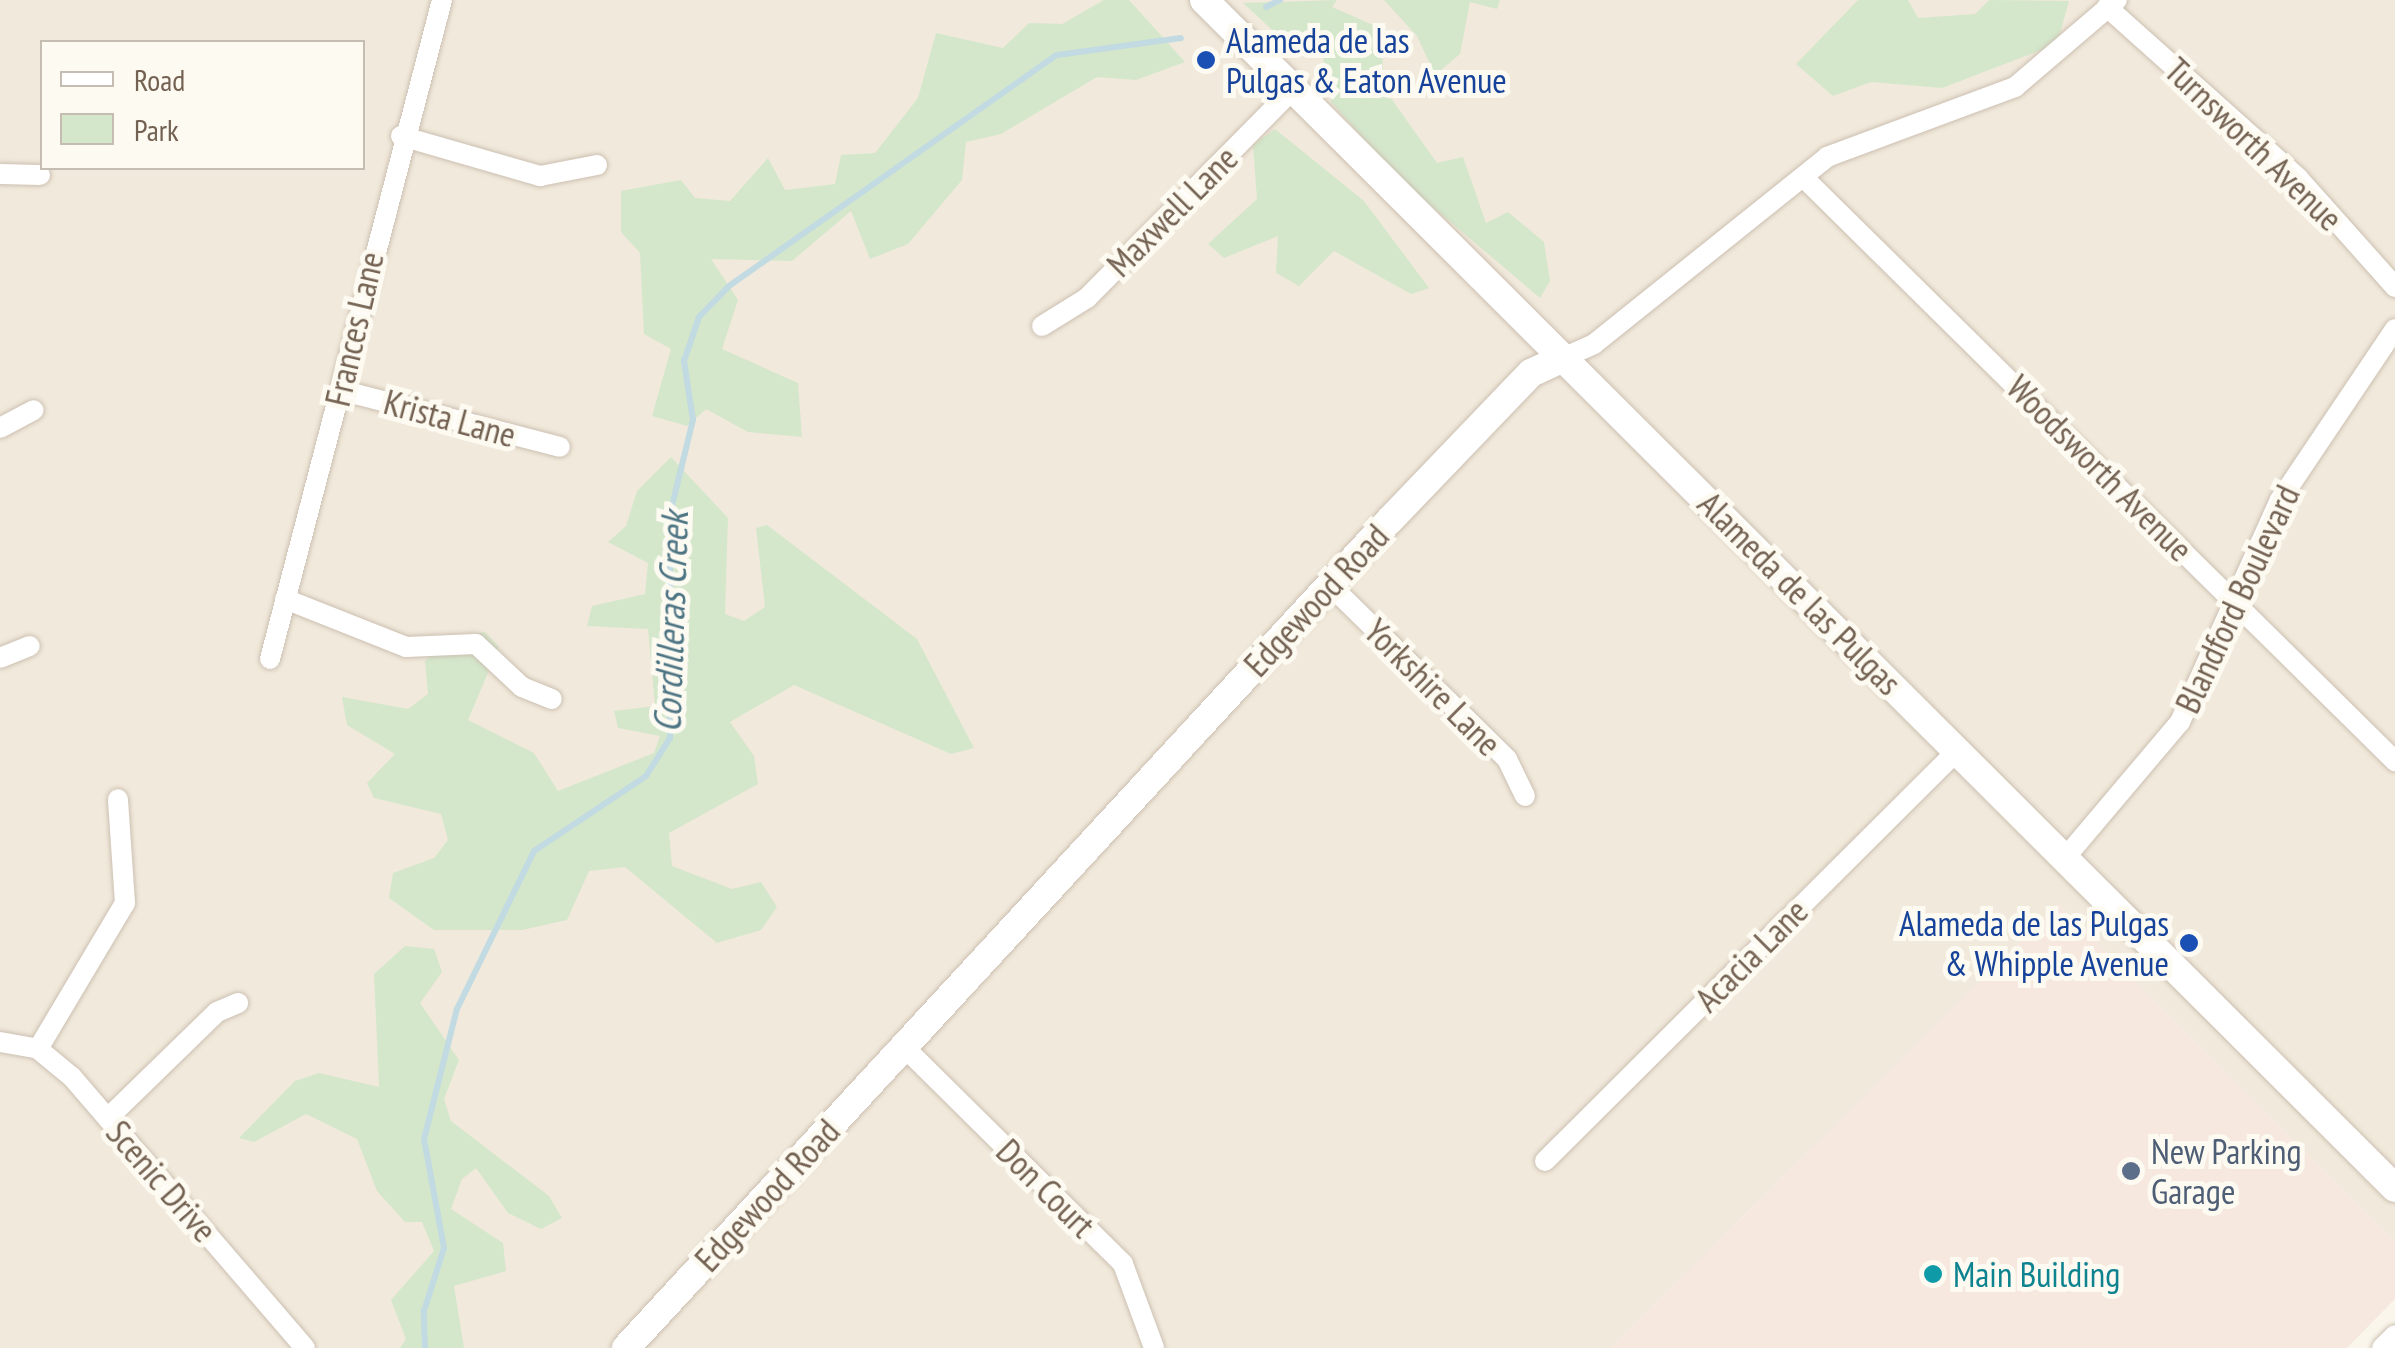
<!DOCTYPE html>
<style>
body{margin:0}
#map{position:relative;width:2395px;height:1348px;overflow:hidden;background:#faf6ec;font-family:"PT Sans Narrow",sans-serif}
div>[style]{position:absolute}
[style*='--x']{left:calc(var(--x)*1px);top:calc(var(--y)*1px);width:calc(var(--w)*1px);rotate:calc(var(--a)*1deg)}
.residential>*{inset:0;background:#f1e9db}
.commercial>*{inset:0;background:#f6e8de}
.green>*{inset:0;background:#d4e7cb}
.stream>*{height:6px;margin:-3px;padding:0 3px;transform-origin:3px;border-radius:3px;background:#c2dae2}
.roads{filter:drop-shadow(0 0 2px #ccc0b2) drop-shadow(0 0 2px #ccc0b2)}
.minor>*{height:20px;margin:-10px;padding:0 10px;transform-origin:10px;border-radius:10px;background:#fff}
.secondary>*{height:28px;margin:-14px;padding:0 14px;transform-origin:14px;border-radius:14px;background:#fff}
.dots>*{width:28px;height:28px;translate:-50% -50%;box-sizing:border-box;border:5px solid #fdfaf2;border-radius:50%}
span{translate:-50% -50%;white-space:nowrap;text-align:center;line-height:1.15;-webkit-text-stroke:10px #fdfaf2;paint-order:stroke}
.transit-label{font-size:35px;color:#164399}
.left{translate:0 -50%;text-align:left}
.right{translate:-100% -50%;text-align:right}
.street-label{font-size:35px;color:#736151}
.service-label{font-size:35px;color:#4e5e75}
.culture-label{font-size:35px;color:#0d838f}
.water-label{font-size:38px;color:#4d7483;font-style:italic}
.legend{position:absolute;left:40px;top:40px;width:325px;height:130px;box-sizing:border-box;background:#fdfaf2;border:2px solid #c6bdb2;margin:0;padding:12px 18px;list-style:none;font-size:30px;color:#736151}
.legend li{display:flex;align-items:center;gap:20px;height:50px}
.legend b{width:50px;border:2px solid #c6bdb2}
</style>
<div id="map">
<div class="residential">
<div style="clip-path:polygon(evenodd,0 0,2395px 0,2395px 1242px,2058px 904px,1611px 1348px,0 1348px,0 0,42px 42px,362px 42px,362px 168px,42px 168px,42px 42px)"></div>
</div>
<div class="commercial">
<div style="clip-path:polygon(2058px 904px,2395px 1242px,2395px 1299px,2347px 1348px,1611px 1348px)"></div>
</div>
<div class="green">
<div style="clip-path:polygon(1104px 0,1129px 0,1185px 62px,1136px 80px,1097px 77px,1001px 134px,966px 142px,962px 180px,908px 244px,870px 259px,851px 211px,792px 261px,711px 259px,738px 300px,722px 349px,798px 383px,802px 437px,748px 432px,706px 409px,687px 426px,652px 416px,671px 349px,644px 334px,640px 253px,621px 232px,621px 191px,681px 180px,695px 198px,730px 201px,768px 158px,785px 190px,835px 184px,841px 155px,875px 153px,918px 98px,936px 33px,1003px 48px,1029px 23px,1062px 24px)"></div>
<div style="clip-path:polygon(1337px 0,1332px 7px,1382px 29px,1383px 87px,1437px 163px,1463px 157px,1486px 223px,1508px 212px,1544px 242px,1550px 281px,1540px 298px,1401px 180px,1331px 102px,1319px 34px,1282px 39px,1243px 3px)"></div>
<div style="clip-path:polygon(1384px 0,1500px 0,1497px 9px,1470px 2px,1460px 54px,1435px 75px,1417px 36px)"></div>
<div style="clip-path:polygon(1858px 0,1908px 0,1918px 18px,1975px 14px,1989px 0,2069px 1px,2057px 44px,1942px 88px,1871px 82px,1833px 96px,1796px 64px)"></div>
<div style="clip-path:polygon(1275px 129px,1364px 201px,1429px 288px,1411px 294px,1334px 251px,1299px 286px,1276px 273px,1278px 236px,1224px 258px,1208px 244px,1257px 199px,1253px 145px)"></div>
<div style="clip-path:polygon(671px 457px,728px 518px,725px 614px,744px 621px,765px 607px,756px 528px,767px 525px,917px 639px,974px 748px,951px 754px,794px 685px,730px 722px,754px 756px,758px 784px,669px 833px,672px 866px,732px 889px,761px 882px,777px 907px,761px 930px,717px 943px,625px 867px,589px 871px,567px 920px,522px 930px,434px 930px,389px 898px,393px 873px,434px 858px,448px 840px,441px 814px,374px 798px,367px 783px,395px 754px,347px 725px,342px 697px,408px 709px,428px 694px,425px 661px,448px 638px,485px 632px,499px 647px,468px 720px,534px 753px,558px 791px,654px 753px,660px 736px,618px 728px,614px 711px,655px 706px,648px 629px,587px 626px,592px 606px,645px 594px,648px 563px,608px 542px,626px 526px,637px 491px)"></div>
<div style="clip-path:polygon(405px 946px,434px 949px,442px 972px,420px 1003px,459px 1060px,444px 1099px,451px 1121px,549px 1196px,562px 1218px,541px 1229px,508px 1213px,476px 1168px,462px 1179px,451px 1209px,503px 1243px,506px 1271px,454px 1286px,464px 1348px,400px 1348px,406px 1339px,391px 1300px,434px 1251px,422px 1222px,405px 1222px,377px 1191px,357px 1139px,306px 1114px,254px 1142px,239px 1138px,295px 1081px,319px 1073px,379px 1087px,374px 974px)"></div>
</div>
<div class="stream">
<div style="--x:1266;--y:7;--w:16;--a:-27"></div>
<div style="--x:425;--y:1348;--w:37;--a:-92"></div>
<div style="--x:424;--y:1311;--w:66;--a:-72.4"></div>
<div style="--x:444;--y:1248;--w:111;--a:-100.4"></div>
<div style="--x:424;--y:1139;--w:134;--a:-75.8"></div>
<div style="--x:457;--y:1009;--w:176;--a:-64"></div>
<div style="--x:534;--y:851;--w:135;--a:-33.8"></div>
<div style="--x:646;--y:776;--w:45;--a:-57.7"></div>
<div style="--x:670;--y:738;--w:224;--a:-90"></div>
<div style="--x:670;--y:514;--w:97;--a:-76.3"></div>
<div style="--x:693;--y:420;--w:60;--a:-98.7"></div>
<div style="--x:684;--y:361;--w:46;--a:-71.2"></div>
<div style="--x:699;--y:317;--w:43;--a:-45.9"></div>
<div style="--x:729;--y:286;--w:401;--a:-35.2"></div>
<div style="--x:1057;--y:55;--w:125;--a:-7.8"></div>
</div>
<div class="roads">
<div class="minor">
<div style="--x:2107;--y:7;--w:256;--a:41.8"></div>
<div style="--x:2298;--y:178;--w:146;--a:48.3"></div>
<div style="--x:401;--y:136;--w:145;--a:16.1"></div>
<div style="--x:540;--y:176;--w:58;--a:-10.9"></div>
<div style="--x:0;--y:174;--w:40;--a:1.4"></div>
<div style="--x:1803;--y:177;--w:832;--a:44.61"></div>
<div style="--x:1042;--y:326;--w:53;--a:-31.9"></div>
<div style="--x:1087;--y:298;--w:296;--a:-45.4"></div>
<div style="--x:1563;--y:358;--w:34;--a:-24"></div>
<div style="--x:1594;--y:344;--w:299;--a:-38.7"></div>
<div style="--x:1827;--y:157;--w:201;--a:-20.4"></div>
<div style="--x:2015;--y:87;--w:134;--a:-40.5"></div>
<div style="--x:340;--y:390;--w:227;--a:14.5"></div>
<div style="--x:0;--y:428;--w:38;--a:-28"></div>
<div style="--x:1330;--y:585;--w:248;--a:44.5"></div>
<div style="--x:1507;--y:759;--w:41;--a:64.1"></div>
<div style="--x:285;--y:599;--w:130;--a:21.6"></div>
<div style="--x:406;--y:647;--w:70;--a:-2.5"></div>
<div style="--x:476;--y:644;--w:63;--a:43.1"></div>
<div style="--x:522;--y:687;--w:32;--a:22"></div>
<div style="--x:0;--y:658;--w:32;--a:-22"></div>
<div style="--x:270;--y:659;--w:681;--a:-75.37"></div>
<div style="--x:2065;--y:858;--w:178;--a:-49.8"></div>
<div style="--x:2180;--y:722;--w:243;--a:-65.8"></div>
<div style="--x:2280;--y:500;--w:206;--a:-56.1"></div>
<div style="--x:0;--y:1042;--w:39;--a:10"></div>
<div style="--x:38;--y:1049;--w:44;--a:39.5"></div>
<div style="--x:72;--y:1077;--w:357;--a:49.3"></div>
<div style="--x:904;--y:1047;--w:308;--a:44.7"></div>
<div style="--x:1123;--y:1264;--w:90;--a:69.7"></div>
<div style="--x:38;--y:1049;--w:170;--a:-59.2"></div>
<div style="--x:125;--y:903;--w:104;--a:-93.9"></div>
<div style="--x:108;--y:1118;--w:152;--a:-44.2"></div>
<div style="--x:217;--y:1012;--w:23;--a:-23"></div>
<div style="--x:1545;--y:1161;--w:583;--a:-44.86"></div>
<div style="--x:2382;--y:1348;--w:18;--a:-45"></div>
</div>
<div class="secondary">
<div style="--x:1204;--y:0;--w:1682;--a:44.93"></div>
<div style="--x:626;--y:1348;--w:1125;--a:-47.31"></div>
<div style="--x:1389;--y:521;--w:205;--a:-46.2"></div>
<div style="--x:1531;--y:373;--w:35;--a:-25"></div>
</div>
</div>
<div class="dots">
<div style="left:1206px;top:60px;background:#1a4fb4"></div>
<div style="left:2189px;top:943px;background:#1a4fb4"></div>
<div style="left:2131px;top:1171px;background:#5c6f8a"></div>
<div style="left:1933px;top:1274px;background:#0f9aa8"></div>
</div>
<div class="transit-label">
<span class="left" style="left:1226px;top:60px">Alameda de las<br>Pulgas &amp; Eaton Avenue</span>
<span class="right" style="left:2169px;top:943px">Alameda de las Pulgas<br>&amp; Whipple Avenue</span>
</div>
<div class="street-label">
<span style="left:2254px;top:144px;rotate:44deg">Turnsworth Avenue</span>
<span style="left:1172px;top:211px;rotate:-45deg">Maxwell Lane</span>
<span style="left:354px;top:329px;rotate:-77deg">Frances Lane</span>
<span style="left:450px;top:418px;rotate:15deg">Krista Lane</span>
<span style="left:2100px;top:468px;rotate:45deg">Woodsworth Avenue</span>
<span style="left:1800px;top:593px;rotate:45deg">Alameda de las Pulgas</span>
<span style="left:2237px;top:599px;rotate:-65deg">Blandford Boulevard</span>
<span style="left:1316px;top:600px;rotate:-47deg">Edgewood Road</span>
<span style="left:1433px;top:687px;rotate:45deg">Yorkshire Lane</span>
<span style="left:1751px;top:955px;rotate:-45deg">Acacia Lane</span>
<span style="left:162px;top:1181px;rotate:49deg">Scenic Drive</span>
<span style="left:1046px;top:1188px;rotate:45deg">Don Court</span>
<span style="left:767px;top:1195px;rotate:-47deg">Edgewood Road</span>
</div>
<div class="service-label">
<span class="left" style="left:2151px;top:1171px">New Parking<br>Garage</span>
</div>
<div class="culture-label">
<span class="left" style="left:1953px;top:1274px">Main Building</span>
</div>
<div class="water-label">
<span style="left:670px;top:622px;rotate:-88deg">Cordilleras Creek</span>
</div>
<ul class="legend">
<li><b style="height:12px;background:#fff"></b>Road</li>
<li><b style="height:28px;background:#d4e7cb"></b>Park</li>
</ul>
</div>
